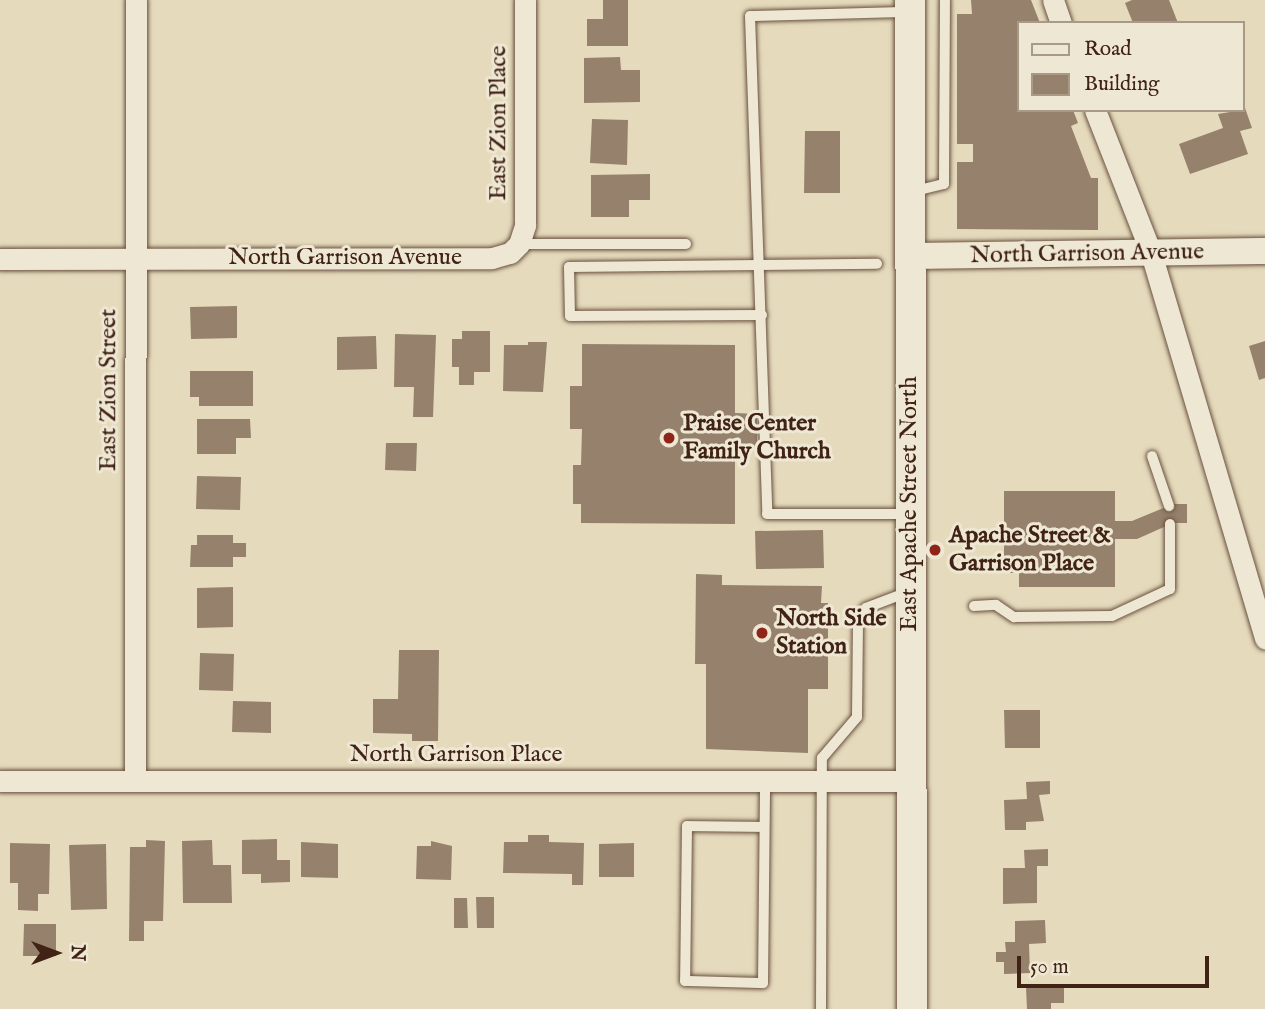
<!DOCTYPE html>
<style>
body{margin:0}
#map{position:relative;width:1265px;height:1009px;overflow:hidden;background:#e5dabc;font-family:"IM FELL English",serif}
div>[style]{position:absolute}
[style*='--x']{left:calc(var(--x)*1px);top:calc(var(--y)*1px);width:calc(var(--w)*1px);rotate:calc(var(--a)*1deg)}
.building>*{inset:0;background:#96826c}
.roads{filter:drop-shadow(0 0 2px #6a513f) drop-shadow(0 0 2px #6a513f)}
.service>*{height:10px;margin:-5px;padding:0 5px;transform-origin:5px;border-radius:5px;background:#eee7d3}
.minor>*{height:21px;margin:-10.5px;padding:0 10.5px;transform-origin:10.5px;border-radius:10.5px;background:#eee7d3}
.tertiary>*{height:26px;margin:-13px;padding:0 13px;transform-origin:13px;border-radius:13px;background:#eee7d3}
.secondary>*{height:30px;margin:-15px;padding:0 15px;transform-origin:15px;border-radius:15px;background:#eee7d3}
.dots>*{width:19px;height:19px;translate:-50% -50%;box-sizing:border-box;border:4px solid #eee7d3;border-radius:50%}
span{translate:-50% -50%;white-space:nowrap;text-align:center;line-height:1.15;-webkit-text-stroke:6px #eee7d3;paint-order:stroke}
.street-label{font-size:24px;color:#412315}
.poi-label{font-size:24px;color:#412315;font-weight:700}
.left{translate:0 -50%;text-align:left}
.legend{position:absolute;left:1017px;top:21px;width:228px;height:91px;box-sizing:border-box;background:#eee7d3;border:2px solid #a99987;margin:0;padding:9px 12px;list-style:none;font-size:21px;color:#412315}
.legend li{display:flex;align-items:center;gap:14px;height:35px}
.legend b{width:35px;border:2px solid #a99987}
.north{position:absolute;left:21px;top:918px;width:70px;height:70px;-webkit-text-stroke:5px #eee7d3;paint-order:stroke;rotate:90deg;font-size:19px;font-weight:700;line-height:28px;text-align:center;color:#412315}
.north::after{content:'';display:block;margin:auto;width:24px;height:32px;background:#412315;clip-path:polygon(50% 0,100% 100%,50% 72%,0 100%)}
.scale{position:absolute;left:1017px;top:956px;width:192px;height:32px;box-sizing:border-box;border:4px solid #412315;border-top:0;padding-left:9px;font-size:21px;line-height:24px;white-space:nowrap;color:#412315;-webkit-text-stroke:5px #eee7d3;paint-order:stroke}
</style>
<div id="map">
<div class="building">
<div style="clip-path:polygon(603px 0,628px 0,628px 46px,587px 46px,587px 19px,603px 19px)"></div>
<div style="clip-path:polygon(971px 0,1031px 0,1040px 23px,1018px 23px,1018px 110px,1073px 110px,1078px 123px,1071px 126px,1091px 178px,1098px 178px,1098px 230px,957px 229px,957px 162px,973px 162px,973px 144px,957px 144px,957px 14px,972px 14px)"></div>
<div style="clip-path:polygon(1132px 0,1169px 0,1178px 23px,1133px 23px,1125px 3px)"></div>
<div style="clip-path:polygon(620px 57px,621px 70px,640px 70px,640px 102px,584px 103px,584px 58px)"></div>
<div style="clip-path:polygon(1244px 105px,1252px 128px,1240px 131px,1248px 154px,1190px 174px,1179px 144px,1223px 128px,1218px 114px,1242px 110px)"></div>
<div style="clip-path:polygon(592px 119px,628px 120px,627px 165px,590px 163px)"></div>
<div style="clip-path:polygon(805px 131px,840px 131px,840px 193px,804px 193px)"></div>
<div style="clip-path:polygon(650px 174px,650px 200px,629px 200px,629px 217px,591px 217px,591px 175px)"></div>
<div style="clip-path:polygon(237px 306px,237px 338px,191px 339px,190px 307px)"></div>
<div style="clip-path:polygon(462px 331px,490px 331px,490px 372px,474px 372px,474px 385px,459px 385px,459px 367px,452px 367px,452px 339px,462px 339px)"></div>
<div style="clip-path:polygon(395px 334px,436px 335px,433px 417px,413px 417px,414px 387px,394px 387px)"></div>
<div style="clip-path:polygon(376px 336px,377px 369px,337px 370px,337px 337px)"></div>
<div style="clip-path:polygon(1265px 341px,1265px 378px,1259px 380px,1249px 346px)"></div>
<div style="clip-path:polygon(528px 342px,547px 342px,543px 392px,503px 391px,504px 345px,528px 345px)"></div>
<div style="clip-path:polygon(582px 344px,735px 345px,735px 413px,757px 414px,757px 447px,735px 447px,735px 524px,581px 523px,581px 504px,573px 504px,573px 465px,581px 465px,582px 429px,570px 429px,570px 386px,582px 386px)"></div>
<div style="clip-path:polygon(190px 371px,253px 371px,253px 406px,199px 406px,199px 397px,190px 397px)"></div>
<div style="clip-path:polygon(197px 419px,250px 419px,251px 438px,236px 438px,236px 454px,197px 454px)"></div>
<div style="clip-path:polygon(386px 443px,417px 443px,416px 471px,385px 470px)"></div>
<div style="clip-path:polygon(197px 476px,241px 477px,240px 510px,196px 509px)"></div>
<div style="clip-path:polygon(1004px 491px,1115px 491px,1115px 521px,1132px 521px,1173px 504px,1187px 504px,1187px 523px,1173px 523px,1137px 539px,1115px 539px,1115px 587px,1019px 587px,1019px 573px,1004px 573px)"></div>
<div style="clip-path:polygon(823px 530px,824px 568px,756px 569px,755px 531px)"></div>
<div style="clip-path:polygon(197px 535px,233px 535px,233px 543px,246px 543px,246px 557px,233px 557px,233px 567px,190px 567px,191px 545px,197px 545px)"></div>
<div style="clip-path:polygon(696px 574px,722px 575px,722px 585px,822px 586px,821px 603px,828px 603px,828px 689px,808px 689px,808px 753px,706px 749px,706px 664px,695px 664px)"></div>
<div style="clip-path:polygon(233px 587px,233px 627px,197px 628px,197px 588px)"></div>
<div style="clip-path:polygon(399px 650px,439px 650px,438px 741px,412px 741px,412px 734px,373px 733px,373px 699px,398px 699px)"></div>
<div style="clip-path:polygon(200px 653px,234px 654px,233px 691px,199px 690px)"></div>
<div style="clip-path:polygon(233px 701px,271px 702px,271px 733px,232px 732px)"></div>
<div style="clip-path:polygon(1004px 710px,1040px 710px,1040px 748px,1005px 748px)"></div>
<div style="clip-path:polygon(1050px 781px,1050px 794px,1039px 795px,1044px 821px,1026px 822px,1026px 830px,1005px 830px,1004px 800px,1027px 799px,1026px 782px)"></div>
<div style="clip-path:polygon(528px 835px,549px 835px,549px 842px,584px 843px,583px 885px,572px 885px,572px 874px,503px 873px,504px 842px,528px 842px)"></div>
<div style="clip-path:polygon(277px 839px,277px 860px,290px 860px,290px 882px,261px 883px,261px 874px,242px 874px,242px 840px)"></div>
<div style="clip-path:polygon(146px 840px,165px 841px,163px 921px,144px 921px,144px 941px,129px 941px,130px 847px,146px 847px)"></div>
<div style="clip-path:polygon(212px 840px,213px 865px,231px 865px,232px 903px,183px 903px,182px 841px)"></div>
<div style="clip-path:polygon(431px 841px,452px 846px,451px 880px,416px 879px,417px 846px,431px 846px)"></div>
<div style="clip-path:polygon(301px 842px,338px 844px,338px 878px,301px 877px)"></div>
<div style="clip-path:polygon(10px 843px,50px 844px,49px 894px,38px 894px,38px 911px,18px 910px,18px 883px,10px 883px)"></div>
<div style="clip-path:polygon(634px 843px,634px 877px,599px 877px,599px 844px)"></div>
<div style="clip-path:polygon(106px 844px,107px 909px,71px 910px,69px 845px)"></div>
<div style="clip-path:polygon(1048px 849px,1048px 866px,1037px 866px,1037px 903px,1003px 904px,1003px 868px,1025px 868px,1024px 850px)"></div>
<div style="clip-path:polygon(476px 897px,494px 897px,494px 928px,477px 928px)"></div>
<div style="clip-path:polygon(454px 898px,467px 898px,468px 928px,454px 928px)"></div>
<div style="clip-path:polygon(1045px 920px,1046px 943px,1029px 944px,1030px 973px,1004px 974px,1004px 962px,996px 962px,996px 952px,1006px 952px,1005px 942px,1015px 942px,1015px 921px)"></div>
<div style="clip-path:polygon(24px 924px,56px 924px,56px 956px,23px 956px)"></div>
<div style="clip-path:polygon(1026px 987px,1064px 987px,1064px 1003px,1051px 1003px,1051px 1009px,1027px 1009px)"></div>
</div>
<div class="roads">
<div class="service">
<div style="--x:907;--y:12;--w:157;--a:178.5"></div>
<div style="--x:750;--y:16;--w:498;--a:88"></div>
<div style="--x:767;--y:514;--w:143;--a:0"></div>
<div style="--x:911;--y:192;--w:34;--a:-14"></div>
<div style="--x:944;--y:184;--w:184;--a:-89.7"></div>
<div style="--x:519;--y:244;--w:167;--a:0"></div>
<div style="--x:762;--y:315;--w:192;--a:179.7"></div>
<div style="--x:570;--y:316;--w:49;--a:-91.2"></div>
<div style="--x:569;--y:267;--w:308;--a:-0.6"></div>
<div style="--x:1152;--y:456;--w:53;--a:71.2"></div>
<div style="--x:974;--y:606;--w:22;--a:-3"></div>
<div style="--x:996;--y:605;--w:22;--a:34"></div>
<div style="--x:1014;--y:617;--w:98;--a:-0.6"></div>
<div style="--x:1112;--y:616;--w:64;--a:-25"></div>
<div style="--x:1170;--y:589;--w:65;--a:-90"></div>
<div style="--x:764;--y:827;--w:77;--a:-179.3"></div>
<div style="--x:687;--y:826;--w:155;--a:90.7"></div>
<div style="--x:685;--y:981;--w:78;--a:1.5"></div>
<div style="--x:763;--y:983;--w:202;--a:-89.4"></div>
<div style="--x:821;--y:1009;--w:251;--a:-89.8"></div>
<div style="--x:822;--y:758;--w:54;--a:-49.5"></div>
<div style="--x:857;--y:717;--w:100;--a:-89.4"></div>
<div style="--x:858;--y:617;--w:12;--a:-48"></div>
<div style="--x:866;--y:608;--w:45;--a:-20.9"></div>
</div>
<div class="minor">
<div style="--x:1053;--y:0;--w:24;--a:71"></div>
<div style="--x:1095;--y:110;--w:154;--a:68.6"></div>
<div style="--x:1151;--y:253;--w:402;--a:73.5"></div>
<div style="--x:0;--y:259;--w:492;--a:-0.1"></div>
<div style="--x:492;--y:258;--w:19;--a:-16"></div>
<div style="--x:510;--y:253;--w:13;--a:-45"></div>
<div style="--x:519;--y:244;--w:20;--a:-72"></div>
<div style="--x:525;--y:225;--w:225;--a:-90"></div>
<div style="--x:0;--y:781;--w:911;--a:0"></div>
<div style="--x:135;--y:781;--w:781;--a:-89.93"></div>
</div>
<div class="tertiary">
<div style="--x:909;--y:256;--w:356;--a:-0.8"></div>
</div>
<div class="secondary">
<div style="--x:910;--y:0;--w:1009;--a:89.89"></div>
</div>
</div>
<div class="dots">
<div style="left:669px;top:438px;background:#8f2418"></div>
<div style="left:935px;top:550px;background:#8f2418"></div>
<div style="left:762px;top:633px;background:#8f2418"></div>
</div>
<div class="street-label">
<span style="left:499px;top:123px;rotate:-90deg">East Zion Place</span>
<span style="left:1087px;top:254px;rotate:-1deg">North Garrison Avenue</span>
<span style="left:345px;top:258px">North Garrison Avenue</span>
<span style="left:109px;top:390px;rotate:-90deg">East Zion Street</span>
<span style="left:910px;top:504px;rotate:-90deg">East Apache Street North</span>
<span style="left:456px;top:755px">North Garrison Place</span>
</div>
<div class="poi-label">
<span class="left" style="left:683px;top:438px">Praise Center<br>Family Church</span>
<span class="left" style="left:949px;top:550px">Apache Street &amp;<br>Garrison Place</span>
<span class="left" style="left:776px;top:633px">North Side<br>Station</span>
</div>
<ul class="legend">
<li><b style="height:9px;background:#eee7d3"></b>Road</li>
<li><b style="height:19px;background:#96826c"></b>Building</li>
</ul>
<div class="north">N</div>
<div class="scale">50 m</div>
</div>
